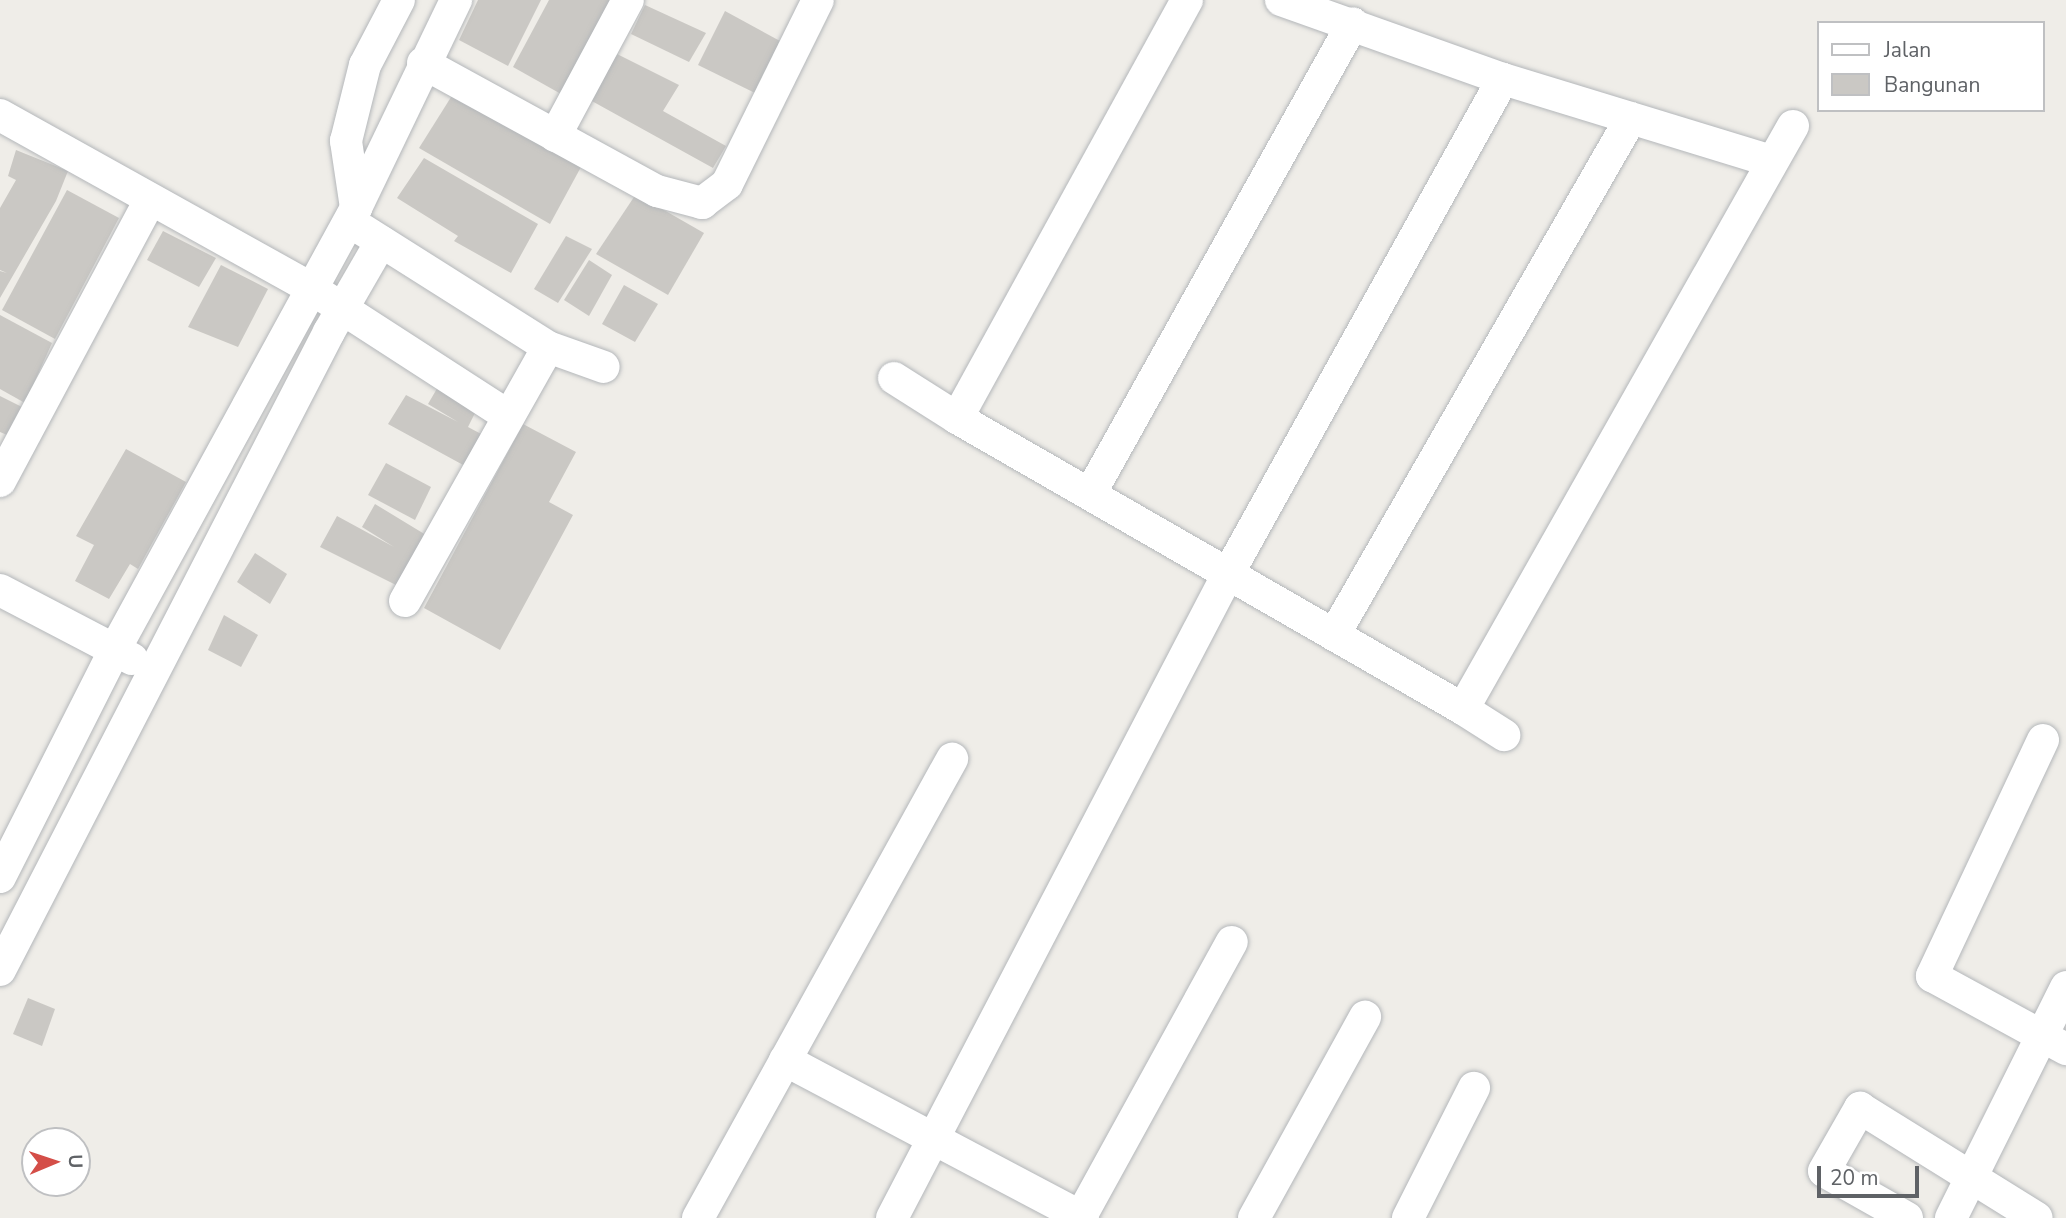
<!DOCTYPE html>
<style>
body{margin:0}
#map{position:relative;width:2066px;height:1218px;overflow:hidden;background:#efede8;font-family:"Nunito Sans",sans-serif}
div>[style]{position:absolute}
[style*='--x']{left:calc(var(--x)*1px);top:calc(var(--y)*1px);width:calc(var(--w)*1px);rotate:calc(var(--a)*1deg)}
.building>*{inset:0;background:#cac8c4}
.roads{filter:drop-shadow(0 0 2px #b4b7ba) drop-shadow(0 0 2px #b4b7ba)}
.minor>*{height:32px;margin:-16px;padding:0 16px;transform-origin:16px;border-radius:16px;background:#fff}
span{translate:-50% -50%;white-space:nowrap;text-align:center;line-height:1.15;-webkit-text-stroke:5px #fff;paint-order:stroke}
.legend{position:absolute;left:1817px;top:21px;width:228px;height:91px;box-sizing:border-box;background:#fff;border:2px solid #bfc0c2;margin:0;padding:9px 12px;list-style:none;font-size:21px;color:#5f6266}
.legend li{display:flex;align-items:center;gap:14px;height:35px}
.legend b{width:35px;border:2px solid #bfc0c2}
.north{position:absolute;left:21px;top:1127px;width:70px;height:70px;box-sizing:border-box;background:#fff;border:2px solid #bfc0c2;border-radius:50%;rotate:88deg;font-size:19px;font-weight:700;line-height:28px;text-align:center;color:#5f6266}
.north::after{content:'';display:block;margin:auto;width:24px;height:32px;background:#d44e48;clip-path:polygon(50% 0,100% 100%,50% 72%,0 100%)}
.scale{position:absolute;left:1817px;top:1166px;width:102px;height:32px;box-sizing:border-box;border:4px solid #5f6266;border-top:0;padding-left:9px;font-size:21px;line-height:24px;white-space:nowrap;color:#5f6266;-webkit-text-stroke:5px #fff;paint-order:stroke}
</style>
<div id="map">
<div class="building">
<div style="clip-path:polygon(478px 0,541px 0,508px 66px,459px 40px)"></div>
<div style="clip-path:polygon(549px 0,615px 0,561px 94px,513px 67px)"></div>
<div style="clip-path:polygon(645px 5px,706px 33px,689px 62px,631px 34px)"></div>
<div style="clip-path:polygon(725px 11px,780px 41px,755px 93px,698px 65px)"></div>
<div style="clip-path:polygon(617px 54px,679px 85px,663px 111px,726px 146px,713px 168px,590px 100px)"></div>
<div style="clip-path:polygon(453px 94px,581px 167px,550px 224px,419px 148px)"></div>
<div style="clip-path:polygon(16px 150px,68px 171px,56px 201px,0 298px,0 271px,7px 273px,0 270px,0 208px,16px 180px,8px 176px)"></div>
<div style="clip-path:polygon(424px 158px,538px 224px,511px 273px,454px 241px,458px 236px,397px 198px)"></div>
<div style="clip-path:polygon(67px 190px,119px 218px,55px 339px,2px 310px)"></div>
<div style="clip-path:polygon(636px 194px,704px 233px,668px 295px,596px 254px)"></div>
<div style="clip-path:polygon(163px 231px,216px 258px,199px 287px,147px 260px)"></div>
<div style="clip-path:polygon(566px 236px,592px 249px,558px 303px,534px 289px)"></div>
<div style="clip-path:polygon(589px 260px,612px 275px,589px 316px,564px 300px)"></div>
<div style="clip-path:polygon(221px 265px,268px 289px,238px 347px,188px 327px)"></div>
<div style="clip-path:polygon(624px 285px,658px 304px,635px 342px,602px 324px)"></div>
<div style="clip-path:polygon(0 315px,52px 343px,25px 403px,0 389px)"></div>
<div style="clip-path:polygon(442px 380px,481px 401px,468px 427px,483px 435px,465px 466px,388px 424px,406px 395px,458px 422px,428px 404px)"></div>
<div style="clip-path:polygon(0 396px,22px 407px,7px 435px,0 432px)"></div>
<div style="clip-path:polygon(523px 424px,576px 452px,549px 502px,573px 515px,500px 650px,424px 608px)"></div>
<div style="clip-path:polygon(126px 449px,186px 482px,138px 569px,130px 564px,109px 599px,75px 581px,94px 545px,76px 536px)"></div>
<div style="clip-path:polygon(386px 463px,431px 487px,415px 520px,368px 495px)"></div>
<div style="clip-path:polygon(375px 504px,426px 535px,398px 586px,320px 547px,337px 516px,394px 547px,362px 527px)"></div>
<div style="clip-path:polygon(255px 553px,287px 574px,270px 604px,237px 582px)"></div>
<div style="clip-path:polygon(224px 615px,258px 635px,241px 667px,208px 650px)"></div>
<div style="clip-path:polygon(28px 998px,55px 1009px,42px 1046px,13px 1034px)"></div>
</div>
<div class="roads">
<div class="minor">
<div style="--x:1187;--y:0;--w:477;--a:118.8"></div>
<div style="--x:957;--y:418;--w:584;--a:29.9"></div>
<div style="--x:1463;--y:709;--w:670;--a:-60.49"></div>
<div style="--x:1281;--y:0;--w:236;--a:19.6"></div>
<div style="--x:1503;--y:79;--w:281;--a:17"></div>
<div style="--x:423;--y:63;--w:267;--a:28.7"></div>
<div style="--x:657;--y:191;--w:47;--a:14.9"></div>
<div style="--x:702;--y:203;--w:31;--a:-37"></div>
<div style="--x:727;--y:184;--w:205;--a:-63.7"></div>
<div style="--x:0;--y:115;--w:357;--a:29.1"></div>
<div style="--x:312;--y:289;--w:232;--a:32.9"></div>
<div style="--x:555;--y:136;--w:154;--a:-61.8"></div>
<div style="--x:356;--y:208;--w:68;--a:-98.5"></div>
<div style="--x:346;--y:141;--w:78;--a:-76"></div>
<div style="--x:365;--y:65;--w:73;--a:-62.4"></div>
<div style="--x:363;--y:230;--w:219;--a:32.3"></div>
<div style="--x:548;--y:347;--w:59;--a:19.7"></div>
<div style="--x:894;--y:378;--w:75;--a:32.4"></div>
<div style="--x:0;--y:481;--w:319;--a:-61.9"></div>
<div style="--x:1090;--y:494;--w:539;--a:-60.82"></div>
<div style="--x:0;--y:590;--w:149;--a:27.6"></div>
<div style="--x:405;--y:601;--w:291;--a:-60.6"></div>
<div style="--x:1334;--y:635;--w:596;--a:-60.12"></div>
<div style="--x:1463;--y:709;--w:49;--a:32.4"></div>
<div style="--x:2043;--y:740;--w:261;--a:115.2"></div>
<div style="--x:1932;--y:976;--w:153;--a:28.6"></div>
<div style="--x:0;--y:877;--w:255;--a:-63.2"></div>
<div style="--x:115;--y:649;--w:503;--a:-61.34"></div>
<div style="--x:356;--y:208;--w:231;--a:-64.3"></div>
<div style="--x:0;--y:970;--w:718;--a:-62.72"></div>
<div style="--x:329;--y:332;--w:104;--a:-60"></div>
<div style="--x:785;--y:1060;--w:337;--a:27.9"></div>
<div style="--x:698;--y:1218;--w:525;--a:-61.04"></div>
<div style="--x:892;--y:1218;--w:726;--a:-62.45"></div>
<div style="--x:1228;--y:574;--w:566;--a:-60.95"></div>
<div style="--x:1080;--y:1218;--w:315;--a:-61.2"></div>
<div style="--x:1254;--y:1218;--w:230;--a:-61.1"></div>
<div style="--x:1408;--y:1218;--w:146;--a:-63.1"></div>
<div style="--x:1907;--y:1218;--w:95;--a:-150.5"></div>
<div style="--x:1824;--y:1171;--w:73;--a:-60.3"></div>
<div style="--x:1860;--y:1108;--w:208;--a:31.9"></div>
<div style="--x:1951;--y:1218;--w:258;--a:-63.5"></div>
</div>
</div>
<ul class="legend">
<li><b style="height:9px;background:#fff"></b>Jalan</li>
<li><b style="height:19px;background:#cac8c4"></b>Bangunan</li>
</ul>
<div class="north">U</div>
<div class="scale">20 m</div>
</div>
